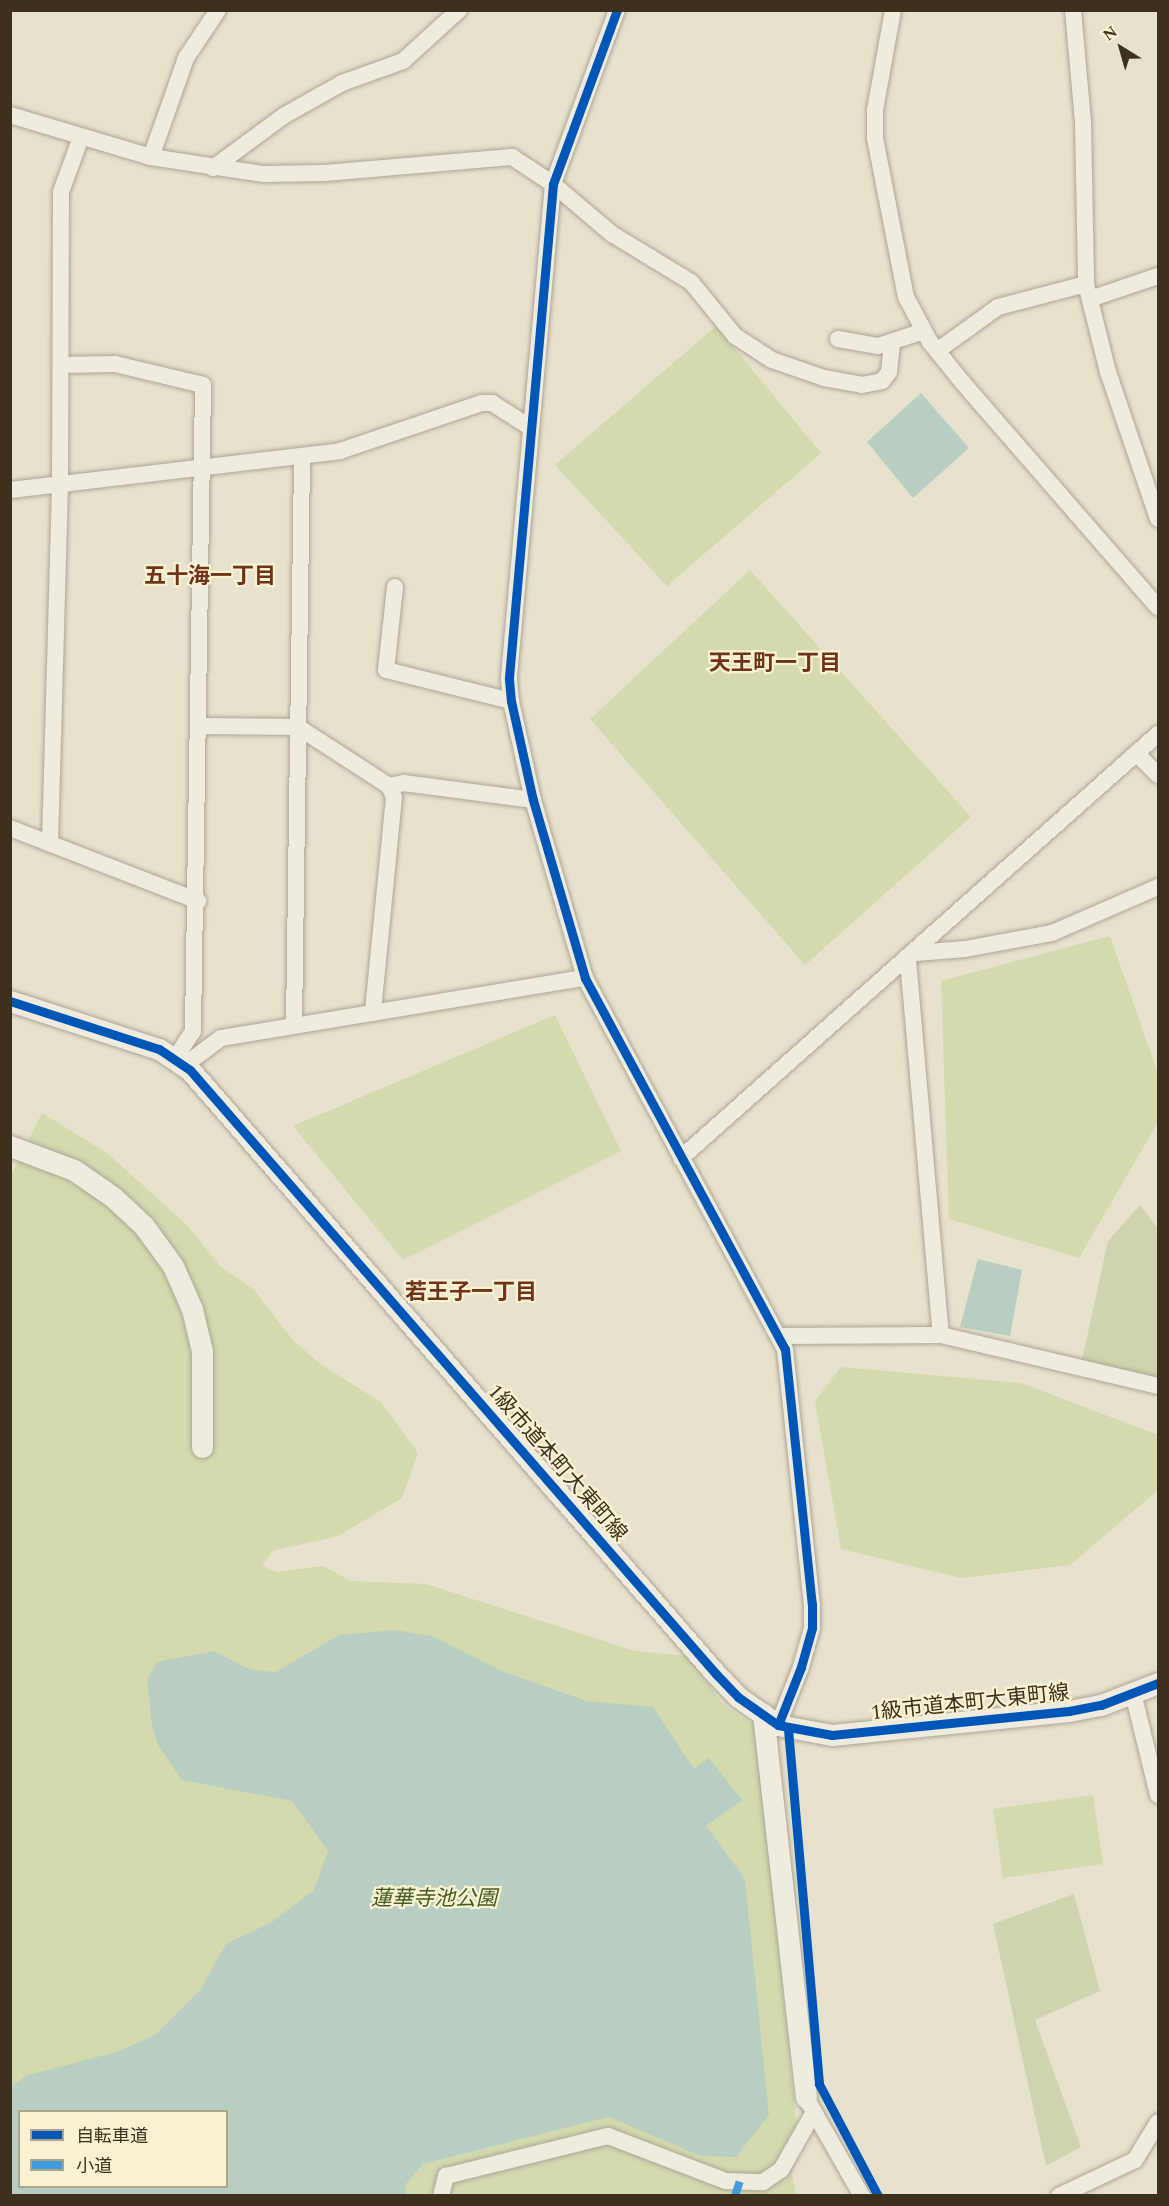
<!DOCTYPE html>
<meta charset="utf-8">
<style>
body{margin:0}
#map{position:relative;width:1169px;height:2206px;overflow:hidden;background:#e7e2cd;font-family:Spectral,"Noto Sans JP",serif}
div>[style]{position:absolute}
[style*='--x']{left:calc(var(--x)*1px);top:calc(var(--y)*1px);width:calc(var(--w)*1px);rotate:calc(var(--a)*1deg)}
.green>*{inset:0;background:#d4d9ae}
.cemetery>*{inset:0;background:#cfd3ae}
.water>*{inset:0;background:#b9cec3}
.roads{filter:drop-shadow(0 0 2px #aca696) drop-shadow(0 0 2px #aca696)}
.minor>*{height:16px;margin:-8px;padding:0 8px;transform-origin:8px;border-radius:8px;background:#efebdf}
.tertiary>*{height:21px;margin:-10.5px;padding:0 10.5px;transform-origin:10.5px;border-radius:10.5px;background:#efebdf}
.quiet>*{height:8px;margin-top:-4px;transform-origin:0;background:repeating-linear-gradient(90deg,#3f9ddf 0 15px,transparent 0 23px)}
.cycleway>*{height:9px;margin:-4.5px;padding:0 4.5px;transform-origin:4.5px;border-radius:4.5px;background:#0057b8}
span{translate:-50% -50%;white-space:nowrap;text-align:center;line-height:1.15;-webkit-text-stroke:4.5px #f9f2d2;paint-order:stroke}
.street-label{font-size:21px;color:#3d301d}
.park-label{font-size:21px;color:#465b21;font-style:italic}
.neighbourhood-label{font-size:22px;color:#6e3318;font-weight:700}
.frame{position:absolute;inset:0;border:12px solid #3d301d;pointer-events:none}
.legend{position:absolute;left:18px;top:2110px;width:210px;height:78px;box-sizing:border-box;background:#f9f2d2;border:2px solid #aea48a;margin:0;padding:8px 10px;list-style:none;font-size:18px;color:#3d301d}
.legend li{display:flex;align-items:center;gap:12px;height:30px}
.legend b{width:30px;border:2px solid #aea48a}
.north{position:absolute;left:1091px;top:18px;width:60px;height:60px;-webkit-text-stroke:4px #f9f2d2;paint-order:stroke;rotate:323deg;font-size:16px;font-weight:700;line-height:24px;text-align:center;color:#3d301d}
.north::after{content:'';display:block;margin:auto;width:21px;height:27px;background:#3d301d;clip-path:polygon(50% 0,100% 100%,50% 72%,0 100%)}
</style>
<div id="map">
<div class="green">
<div style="clip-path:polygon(716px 326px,821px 453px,667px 586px,555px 465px)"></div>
<div style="clip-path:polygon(750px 570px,971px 817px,805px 965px,590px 719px)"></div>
<div style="clip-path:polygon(1110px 936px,1158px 1074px,1158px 1122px,1079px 1258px,949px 1219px,941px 981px)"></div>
<div style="clip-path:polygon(555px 1015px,621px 1151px,403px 1260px,293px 1126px)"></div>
<div style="clip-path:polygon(evenodd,42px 1113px,107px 1153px,188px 1226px,220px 1266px,254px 1290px,293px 1340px,320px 1364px,381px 1402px,418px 1453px,402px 1498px,338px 1536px,272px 1551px,262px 1566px,277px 1572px,323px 1566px,351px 1581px,426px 1584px,635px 1651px,687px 1656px,723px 1704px,757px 1728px,796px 2121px,792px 2174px,796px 2195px,11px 2195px,10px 1177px,42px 1113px,20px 2112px,226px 2112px,226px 2186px,20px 2186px,20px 2112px)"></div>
<div style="clip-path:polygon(841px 1367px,1021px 1383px,1158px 1435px,1158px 1490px,1070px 1565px,961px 1578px,841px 1549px,815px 1401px)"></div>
<div style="clip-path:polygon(1093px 1795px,1103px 1864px,1003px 1878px,993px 1809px)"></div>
</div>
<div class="cemetery">
<div style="clip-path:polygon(1140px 1205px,1158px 1229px,1158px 1378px,1082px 1360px,1108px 1241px)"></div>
<div style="clip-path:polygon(1074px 1894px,1100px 1991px,1035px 2020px,1081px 2147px,1046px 2166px,993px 1924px)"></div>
</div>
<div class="water">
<div style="clip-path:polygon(921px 393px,969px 448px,913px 498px,867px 442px)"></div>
<div style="clip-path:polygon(978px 1259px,1022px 1270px,1010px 1336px,960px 1327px)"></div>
<div style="clip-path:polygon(evenodd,395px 1630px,432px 1636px,504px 1672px,587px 1701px,653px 1707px,694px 1769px,709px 1758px,742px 1800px,706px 1826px,745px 1879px,769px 2115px,736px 2157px,701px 2156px,608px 2117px,423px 2164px,405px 2185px,406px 2195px,11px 2195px,11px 2088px,25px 2076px,116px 2052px,155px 2035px,200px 1990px,226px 1944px,272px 1922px,314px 1890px,328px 1851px,292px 1801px,182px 1780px,158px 1745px,152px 1726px,147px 1679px,157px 1662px,214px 1651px,251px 1670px,276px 1672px,339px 1635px,395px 1630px,20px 2112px,226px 2112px,226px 2186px,20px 2186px,20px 2112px)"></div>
</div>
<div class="roads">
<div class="minor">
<div style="--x:617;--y:10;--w:185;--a:110.2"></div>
<div style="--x:553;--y:184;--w:497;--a:95.1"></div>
<div style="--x:509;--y:679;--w:22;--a:85"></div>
<div style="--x:511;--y:701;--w:101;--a:77.5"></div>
<div style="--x:533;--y:800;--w:185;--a:73.7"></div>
<div style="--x:585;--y:978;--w:421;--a:61.7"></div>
<div style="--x:785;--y:1349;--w:256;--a:84"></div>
<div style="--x:812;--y:1604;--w:24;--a:90"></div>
<div style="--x:812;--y:1628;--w:41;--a:105.8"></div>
<div style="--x:801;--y:1667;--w:62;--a:111.6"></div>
<div style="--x:893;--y:10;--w:102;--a:100.2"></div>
<div style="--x:875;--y:110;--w:28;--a:90"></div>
<div style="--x:875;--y:138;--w:162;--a:79"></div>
<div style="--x:906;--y:297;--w:51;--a:61.9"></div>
<div style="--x:930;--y:342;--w:53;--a:51.2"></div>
<div style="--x:963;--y:383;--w:297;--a:49"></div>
<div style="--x:1073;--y:10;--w:112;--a:84.9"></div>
<div style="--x:1083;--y:122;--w:162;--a:88.9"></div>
<div style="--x:1086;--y:284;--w:91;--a:76"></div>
<div style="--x:1108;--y:372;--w:155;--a:71.2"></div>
<div style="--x:10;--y:115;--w:147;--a:16.6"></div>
<div style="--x:151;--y:157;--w:114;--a:8.6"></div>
<div style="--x:264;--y:174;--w:61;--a:-0.9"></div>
<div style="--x:325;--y:173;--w:188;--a:-4.9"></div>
<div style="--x:512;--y:157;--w:49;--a:33.4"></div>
<div style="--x:553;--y:184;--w:77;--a:40.3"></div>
<div style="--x:612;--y:234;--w:92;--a:31.3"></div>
<div style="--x:691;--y:282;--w:70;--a:50.8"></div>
<div style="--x:735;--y:336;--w:44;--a:33"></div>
<div style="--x:772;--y:360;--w:55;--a:19.1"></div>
<div style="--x:824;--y:378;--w:39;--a:10"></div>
<div style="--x:862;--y:385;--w:20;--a:-11"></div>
<div style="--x:882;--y:381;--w:11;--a:-52"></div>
<div style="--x:889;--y:372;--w:29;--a:-84"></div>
<div style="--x:151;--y:157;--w:105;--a:-70.5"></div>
<div style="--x:186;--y:58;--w:58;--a:-56.3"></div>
<div style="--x:213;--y:168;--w:89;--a:-36.4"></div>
<div style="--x:285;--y:115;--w:65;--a:-29.3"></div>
<div style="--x:342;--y:83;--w:65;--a:-19.8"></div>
<div style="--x:403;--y:61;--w:76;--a:-42.3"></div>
<div style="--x:1090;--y:299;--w:72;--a:-18.7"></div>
<div style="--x:838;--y:339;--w:41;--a:9.9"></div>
<div style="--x:878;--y:346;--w:48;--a:-18.1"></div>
<div style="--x:937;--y:351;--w:75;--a:-35.8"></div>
<div style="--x:998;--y:307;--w:91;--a:-14.6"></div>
<div style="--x:61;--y:365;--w:54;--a:-1.1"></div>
<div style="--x:115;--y:364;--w:90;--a:13.4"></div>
<div style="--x:203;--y:385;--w:646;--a:90.89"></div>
<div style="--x:193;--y:1031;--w:31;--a:123"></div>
<div style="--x:10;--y:490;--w:332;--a:-6.7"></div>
<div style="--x:340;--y:451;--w:150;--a:-18.7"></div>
<div style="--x:482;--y:403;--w:10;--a:0"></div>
<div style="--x:492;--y:403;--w:46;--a:32.7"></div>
<div style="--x:395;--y:587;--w:83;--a:96.2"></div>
<div style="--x:386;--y:670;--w:129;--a:13.9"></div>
<div style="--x:200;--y:726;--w:98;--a:0.6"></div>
<div style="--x:298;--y:727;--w:108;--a:33"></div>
<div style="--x:389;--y:786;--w:12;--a:66"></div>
<div style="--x:394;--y:797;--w:217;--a:95.6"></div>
<div style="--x:1136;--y:753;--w:31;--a:45"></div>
<div style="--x:389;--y:786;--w:15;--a:-11"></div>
<div style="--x:404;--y:783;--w:130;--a:7.5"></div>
<div style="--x:10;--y:828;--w:202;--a:21.2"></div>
<div style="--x:50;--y:844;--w:360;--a:-88.4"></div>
<div style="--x:60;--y:484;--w:292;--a:-89.8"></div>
<div style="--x:61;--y:192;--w:59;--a:-70"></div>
<div style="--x:916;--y:953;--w:49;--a:-4.7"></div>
<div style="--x:965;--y:949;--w:88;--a:-10.4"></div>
<div style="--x:1052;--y:933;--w:116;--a:-23.5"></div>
<div style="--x:908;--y:960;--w:376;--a:85"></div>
<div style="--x:294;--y:1025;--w:569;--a:-89.19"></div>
<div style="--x:185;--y:1065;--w:45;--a:-36.9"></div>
<div style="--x:221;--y:1038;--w:369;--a:-9.4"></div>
<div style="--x:681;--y:1158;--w:638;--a:-41.63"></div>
<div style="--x:780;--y:1336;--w:161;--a:-0.4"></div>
<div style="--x:941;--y:1335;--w:223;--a:13.2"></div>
<div style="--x:1133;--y:1693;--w:105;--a:76.2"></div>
<div style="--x:810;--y:2105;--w:105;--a:60.3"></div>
<div style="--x:441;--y:2196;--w:21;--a:-76"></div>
<div style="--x:446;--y:2176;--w:167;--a:-13.9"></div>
<div style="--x:608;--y:2136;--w:126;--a:20.9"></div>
<div style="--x:726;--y:2181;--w:37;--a:2"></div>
<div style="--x:763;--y:2182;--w:22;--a:-34"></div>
<div style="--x:781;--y:2170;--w:67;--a:-60.4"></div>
<div style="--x:1059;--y:2196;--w:84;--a:-25.3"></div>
<div style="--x:1135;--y:2160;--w:44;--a:-58.8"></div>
</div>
<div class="tertiary">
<div style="--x:10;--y:1001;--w:157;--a:17.9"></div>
<div style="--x:159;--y:1049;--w:37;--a:34"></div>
<div style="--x:190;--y:1070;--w:801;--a:48.95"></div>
<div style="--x:716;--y:1674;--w:32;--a:46"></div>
<div style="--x:738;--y:1697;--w:49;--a:35"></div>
<div style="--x:778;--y:1725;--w:55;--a:10.5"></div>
<div style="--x:832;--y:1735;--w:238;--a:-5.8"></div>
<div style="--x:1069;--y:1711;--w:33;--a:-11"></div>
<div style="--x:1101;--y:1705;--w:61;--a:-21.1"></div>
<div style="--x:10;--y:1146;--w:68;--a:20.6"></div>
<div style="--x:74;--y:1170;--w:47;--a:34.7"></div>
<div style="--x:113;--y:1197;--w:42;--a:43.1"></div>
<div style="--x:144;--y:1226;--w:49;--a:54.1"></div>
<div style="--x:173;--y:1266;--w:47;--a:66.2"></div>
<div style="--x:192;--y:1309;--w:43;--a:76.6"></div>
<div style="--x:202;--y:1351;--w:96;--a:90"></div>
<div style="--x:763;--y:1714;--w:386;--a:83.6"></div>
</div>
</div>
<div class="quiet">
<div style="--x:735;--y:2196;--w:16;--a:-72"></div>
</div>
<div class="cycleway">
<div style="--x:617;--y:10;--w:185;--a:110.2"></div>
<div style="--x:553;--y:184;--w:497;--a:95.1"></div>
<div style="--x:509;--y:679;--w:22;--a:85"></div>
<div style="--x:511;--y:701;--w:101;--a:77.5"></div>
<div style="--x:533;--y:800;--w:185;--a:73.7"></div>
<div style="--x:585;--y:978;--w:421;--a:61.7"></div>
<div style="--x:785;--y:1349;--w:256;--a:84"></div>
<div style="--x:812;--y:1604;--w:24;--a:90"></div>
<div style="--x:812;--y:1628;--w:41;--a:105.8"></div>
<div style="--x:801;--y:1667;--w:62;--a:111.6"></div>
<div style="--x:10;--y:1001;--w:157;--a:17.9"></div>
<div style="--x:159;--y:1049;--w:37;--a:34"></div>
<div style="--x:190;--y:1070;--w:801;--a:48.95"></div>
<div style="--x:716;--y:1674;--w:32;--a:46"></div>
<div style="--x:738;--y:1697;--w:49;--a:35"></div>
<div style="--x:778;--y:1725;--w:55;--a:10.5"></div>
<div style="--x:832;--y:1735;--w:238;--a:-5.8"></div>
<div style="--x:1069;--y:1711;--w:33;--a:-11"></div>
<div style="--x:1101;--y:1705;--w:61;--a:-21.1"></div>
<div style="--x:788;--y:1729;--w:356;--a:85"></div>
<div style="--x:819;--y:2084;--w:127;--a:62.2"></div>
</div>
<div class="street-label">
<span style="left:557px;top:1463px;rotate:49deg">1級市道本町大東町線</span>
<span style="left:970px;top:1703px;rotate:-6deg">1級市道本町大東町線</span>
</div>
<div class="park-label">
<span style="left:434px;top:1899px">蓮華寺池公園</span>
</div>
<div class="neighbourhood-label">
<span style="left:210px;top:577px">五十海一丁目</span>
<span style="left:775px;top:664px">天王町一丁目</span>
<span style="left:471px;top:1293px">若王子一丁目</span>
</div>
<div class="frame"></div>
<ul class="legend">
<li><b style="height:8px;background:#0057b8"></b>自転車道</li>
<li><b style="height:8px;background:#3f9ddf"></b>小道</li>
</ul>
<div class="north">N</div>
</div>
